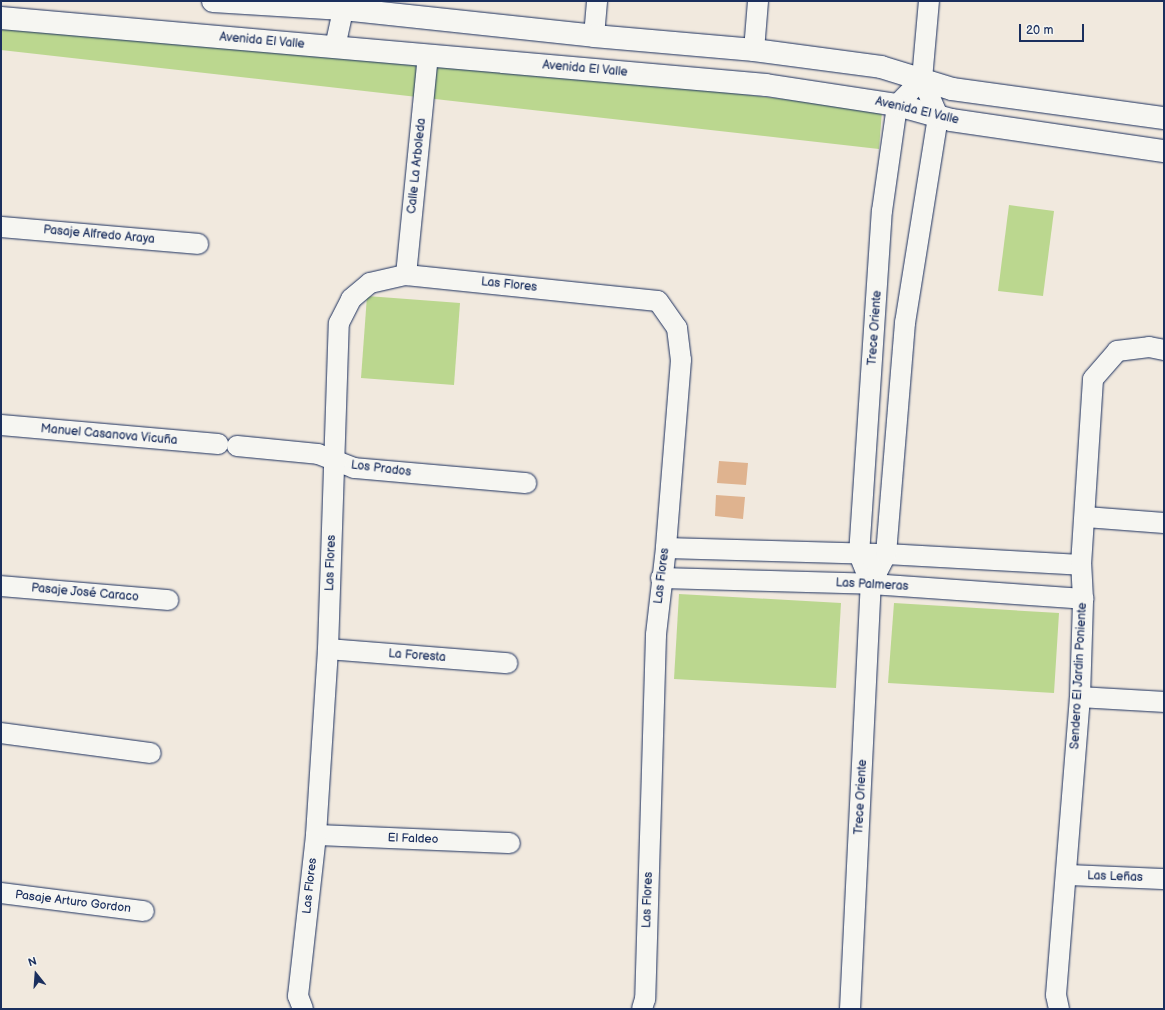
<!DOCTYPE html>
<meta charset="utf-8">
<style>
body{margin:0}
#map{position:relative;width:1165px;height:1010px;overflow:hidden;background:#f1e9de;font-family:"Balsamiq Sans",sans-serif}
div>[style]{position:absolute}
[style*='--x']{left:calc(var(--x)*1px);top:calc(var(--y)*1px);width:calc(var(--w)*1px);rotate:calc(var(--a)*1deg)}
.green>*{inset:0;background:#bbd78f}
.building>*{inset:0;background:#dfb38f}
.roads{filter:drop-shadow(0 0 1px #1b2f5e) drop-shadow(0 0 1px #1b2f5e)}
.minor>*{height:20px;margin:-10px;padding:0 10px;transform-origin:10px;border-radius:10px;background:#f6f6f2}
.tertiary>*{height:22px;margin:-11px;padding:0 11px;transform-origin:11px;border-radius:11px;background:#f6f6f2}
span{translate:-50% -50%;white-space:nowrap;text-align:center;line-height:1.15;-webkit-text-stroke:3px #f6f6f2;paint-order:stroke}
.street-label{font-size:12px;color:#1b2f5e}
.frame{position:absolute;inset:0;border:2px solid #1b2f5e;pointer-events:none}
.north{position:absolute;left:16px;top:954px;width:40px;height:40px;-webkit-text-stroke:3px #f6f6f2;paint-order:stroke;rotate:343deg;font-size:11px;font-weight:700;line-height:16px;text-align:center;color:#1b2f5e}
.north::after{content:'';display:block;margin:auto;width:14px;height:18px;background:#1b2f5e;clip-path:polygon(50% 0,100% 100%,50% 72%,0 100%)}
.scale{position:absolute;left:1019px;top:24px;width:65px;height:18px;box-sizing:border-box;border:2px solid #1b2f5e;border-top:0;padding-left:5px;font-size:12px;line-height:14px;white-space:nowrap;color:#1b2f5e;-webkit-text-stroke:3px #f6f6f2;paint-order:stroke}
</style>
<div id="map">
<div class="green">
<div style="clip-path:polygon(1px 18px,428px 56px,882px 111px,879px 149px,1px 50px)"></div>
<div style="clip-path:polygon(1009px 205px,1054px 211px,1043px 296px,998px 291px)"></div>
<div style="clip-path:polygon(367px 296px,460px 303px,454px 385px,361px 378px)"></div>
<div style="clip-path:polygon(679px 594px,841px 603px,836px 688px,674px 679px)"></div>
<div style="clip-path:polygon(894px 603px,1059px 613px,1054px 693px,888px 683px)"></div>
</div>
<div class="building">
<div style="clip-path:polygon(719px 461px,748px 463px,746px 485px,717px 483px)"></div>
<div style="clip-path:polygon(716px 495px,745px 497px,743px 519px,715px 516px)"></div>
</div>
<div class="roads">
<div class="minor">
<div style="--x:594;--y:36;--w:35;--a:-85"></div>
<div style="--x:335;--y:47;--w:47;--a:-77.7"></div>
<div style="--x:754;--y:50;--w:49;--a:-85.3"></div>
<div style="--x:1;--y:227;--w:198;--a:4.9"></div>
<div style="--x:406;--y:275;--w:220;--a:-84.3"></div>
<div style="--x:1;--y:425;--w:218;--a:5"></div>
<div style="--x:237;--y:446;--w:81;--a:5.6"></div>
<div style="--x:318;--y:454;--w:39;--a:21"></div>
<div style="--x:354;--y:468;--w:173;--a:5"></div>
<div style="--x:1086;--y:517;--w:78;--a:4.4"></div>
<div style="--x:666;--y:548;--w:220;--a:1.6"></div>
<div style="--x:886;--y:554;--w:195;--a:3.2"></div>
<div style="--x:661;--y:578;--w:210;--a:1.6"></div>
<div style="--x:871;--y:584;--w:213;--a:4"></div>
<div style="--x:871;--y:584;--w:31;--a:-112"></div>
<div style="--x:859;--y:555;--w:345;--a:-86.2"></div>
<div style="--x:882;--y:211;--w:107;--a:-81.9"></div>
<div style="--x:897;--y:105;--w:36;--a:-46"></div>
<div style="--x:1;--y:586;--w:168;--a:4.8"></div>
<div style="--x:328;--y:649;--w:180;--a:4.5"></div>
<div style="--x:1080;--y:697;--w:84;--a:3.4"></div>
<div style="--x:1;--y:733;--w:151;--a:7.6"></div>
<div style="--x:316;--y:835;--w:194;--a:2.4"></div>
<div style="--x:1067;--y:875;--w:97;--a:2.4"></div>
<div style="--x:1;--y:893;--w:144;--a:7.2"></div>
<div style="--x:303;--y:1009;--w:14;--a:-111"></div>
<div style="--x:298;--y:996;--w:162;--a:-83.6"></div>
<div style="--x:316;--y:835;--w:186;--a:-86.3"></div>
<div style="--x:328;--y:649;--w:326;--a:-88.1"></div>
<div style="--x:339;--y:323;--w:27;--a:-63"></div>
<div style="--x:351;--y:299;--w:25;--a:-40"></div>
<div style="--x:370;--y:283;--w:37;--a:-13"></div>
<div style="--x:406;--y:275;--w:253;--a:5.9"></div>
<div style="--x:658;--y:301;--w:33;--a:55"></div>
<div style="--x:677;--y:328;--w:32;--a:83"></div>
<div style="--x:681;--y:360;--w:189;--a:94.6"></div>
<div style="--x:666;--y:548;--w:88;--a:96.6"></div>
<div style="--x:656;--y:635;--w:364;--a:91.7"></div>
<div style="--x:645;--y:999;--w:10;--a:107"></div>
<div style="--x:850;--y:1009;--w:426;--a:-87.2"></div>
<div style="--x:871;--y:584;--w:34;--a:-63"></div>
<div style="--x:886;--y:554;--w:232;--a:-85.3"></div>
<div style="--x:905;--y:323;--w:210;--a:-80.9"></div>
<div style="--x:938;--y:116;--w:40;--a:-113.4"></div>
<div style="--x:922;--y:79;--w:78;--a:-84.9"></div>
<div style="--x:1059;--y:1009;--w:14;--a:-102"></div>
<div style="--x:1056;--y:995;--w:299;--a:-85.4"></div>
<div style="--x:1080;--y:697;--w:98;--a:-88.2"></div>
<div style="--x:1083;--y:599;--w:34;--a:-93"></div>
<div style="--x:1081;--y:565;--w:186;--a:-86.3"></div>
<div style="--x:1093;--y:379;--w:37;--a:-49"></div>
<div style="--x:1117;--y:351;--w:32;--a:-7"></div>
<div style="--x:1149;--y:347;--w:15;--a:11"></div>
</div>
<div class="tertiary">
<div style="--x:213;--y:1;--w:130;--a:3.5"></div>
<div style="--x:343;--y:9;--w:252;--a:6.1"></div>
<div style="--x:594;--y:36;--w:161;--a:5"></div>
<div style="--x:754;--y:50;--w:128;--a:7.6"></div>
<div style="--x:881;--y:67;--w:74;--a:17.2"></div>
<div style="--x:952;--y:89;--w:214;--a:7.8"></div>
<div style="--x:1;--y:18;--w:768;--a:5.01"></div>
<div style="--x:766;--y:85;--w:133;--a:8.7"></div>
<div style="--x:897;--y:105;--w:56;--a:15.5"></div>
<div style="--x:951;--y:120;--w:215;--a:8.3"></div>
</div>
</div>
<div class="street-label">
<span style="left:262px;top:41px;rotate:5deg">Avenida El Valle</span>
<span style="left:585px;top:69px;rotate:5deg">Avenida El Valle</span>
<span style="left:917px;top:111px;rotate:13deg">Avenida El Valle</span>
<span style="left:417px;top:166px;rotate:-84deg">Calle La Arboleda</span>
<span style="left:99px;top:235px;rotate:5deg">Pasaje Alfredo Araya</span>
<span style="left:509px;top:285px;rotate:6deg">Las Flores</span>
<span style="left:875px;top:328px;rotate:-86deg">Trece Oriente</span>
<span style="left:109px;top:435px;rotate:5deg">Manuel Casanova Vicuña</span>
<span style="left:381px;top:469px;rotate:7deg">Los Prados</span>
<span style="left:331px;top:563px;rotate:-88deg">Las Flores</span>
<span style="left:662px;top:576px;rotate:-83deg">Las Flores</span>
<span style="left:872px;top:585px;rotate:3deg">Las Palmeras</span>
<span style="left:85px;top:593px;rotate:5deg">Pasaje José Caraco</span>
<span style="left:417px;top:656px;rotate:4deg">La Foresta</span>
<span style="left:1079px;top:676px;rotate:-87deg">Sendero El Jardin Poniente</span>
<span style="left:861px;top:797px;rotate:-87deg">Trece Oriente</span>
<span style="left:413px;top:839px;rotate:2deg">El Faldeo</span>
<span style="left:1115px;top:877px;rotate:2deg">Las Leñas</span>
<span style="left:310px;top:886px;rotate:-84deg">Las Flores</span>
<span style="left:648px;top:900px;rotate:-88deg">Las Flores</span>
<span style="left:73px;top:902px;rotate:7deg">Pasaje Arturo Gordon</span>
</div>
<div class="frame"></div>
<div class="north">N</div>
<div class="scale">20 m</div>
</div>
